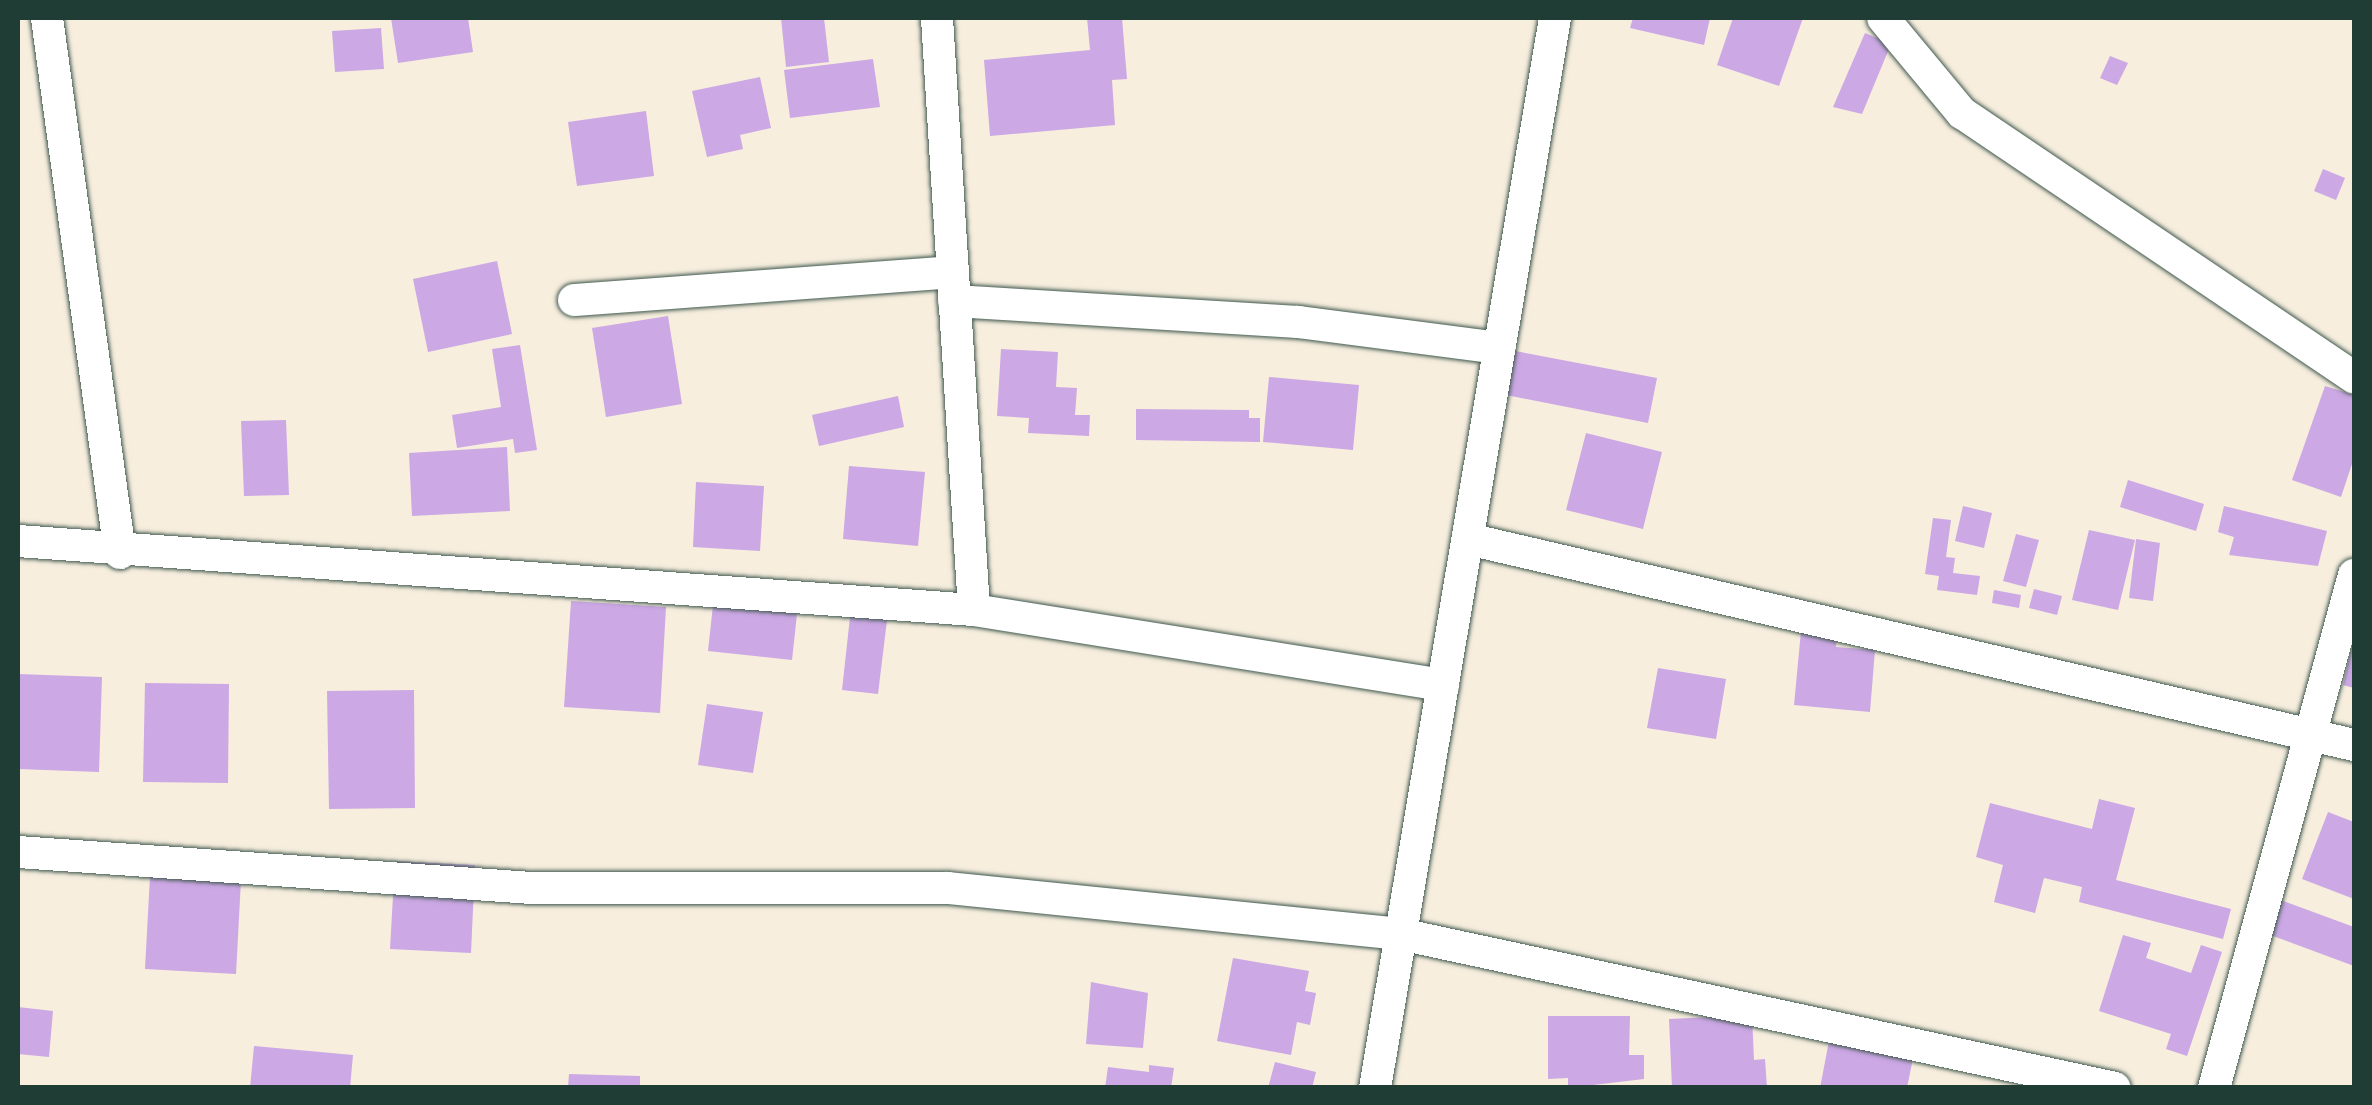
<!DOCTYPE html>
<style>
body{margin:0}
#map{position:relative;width:2372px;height:1105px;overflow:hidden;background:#f7eede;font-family:"Shantell Sans",sans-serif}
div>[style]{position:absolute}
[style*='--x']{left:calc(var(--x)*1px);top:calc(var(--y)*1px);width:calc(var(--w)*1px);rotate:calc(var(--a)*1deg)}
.building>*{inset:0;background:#cca8e5}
.roads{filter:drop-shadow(0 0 2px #3f584e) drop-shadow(0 0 2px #3f584e)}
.minor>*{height:32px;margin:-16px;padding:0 16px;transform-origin:16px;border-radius:16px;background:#fff}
span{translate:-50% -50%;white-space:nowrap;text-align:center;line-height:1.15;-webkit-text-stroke:8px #fff;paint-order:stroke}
.frame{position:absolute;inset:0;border:20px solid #1f3d34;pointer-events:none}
</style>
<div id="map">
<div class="building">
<div style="clip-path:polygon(391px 18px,468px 18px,473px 52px,398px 63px)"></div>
<div style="clip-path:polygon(781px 18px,824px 18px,829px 62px,786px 67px)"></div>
<div style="clip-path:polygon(1087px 18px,1122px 18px,1127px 79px,1112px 80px,1115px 125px,990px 136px,984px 60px,1090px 50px)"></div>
<div style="clip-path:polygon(1633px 18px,1710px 18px,1704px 45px,1630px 28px)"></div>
<div style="clip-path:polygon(1733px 18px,1803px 18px,1779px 86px,1717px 65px)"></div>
<div style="clip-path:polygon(381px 28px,384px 69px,335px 72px,332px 31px)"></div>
<div style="clip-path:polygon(1865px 33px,1891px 44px,1862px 114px,1833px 107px)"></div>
<div style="clip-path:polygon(2110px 56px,2128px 63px,2117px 85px,2100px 78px)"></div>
<div style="clip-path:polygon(873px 59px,880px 107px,790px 118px,784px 70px)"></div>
<div style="clip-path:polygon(760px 77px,771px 128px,740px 135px,743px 149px,707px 157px,692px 91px)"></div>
<div style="clip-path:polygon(646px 111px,654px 176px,577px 186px,568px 122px)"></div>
<div style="clip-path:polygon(2323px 169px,2345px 178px,2336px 200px,2314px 191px)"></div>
<div style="clip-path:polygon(497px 261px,512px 334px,428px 352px,413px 279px)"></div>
<div style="clip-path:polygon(668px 316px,682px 404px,606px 417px,592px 328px)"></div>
<div style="clip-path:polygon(520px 345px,537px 450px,515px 453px,513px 439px,457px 448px,452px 415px,501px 407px,492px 349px)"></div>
<div style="clip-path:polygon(1001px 349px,1058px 352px,1056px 387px,1077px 388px,1075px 415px,1090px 415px,1089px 436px,1028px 433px,1029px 418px,997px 416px)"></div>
<div style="clip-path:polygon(1515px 351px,1657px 378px,1648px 423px,1506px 395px)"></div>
<div style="clip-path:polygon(1269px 377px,1359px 385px,1353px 450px,1263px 442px)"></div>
<div style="clip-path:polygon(2325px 386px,2354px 395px,2354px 458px,2341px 497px,2292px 480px)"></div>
<div style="clip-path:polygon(898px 396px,904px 427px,819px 446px,812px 415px)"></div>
<div style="clip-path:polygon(1136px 409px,1249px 410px,1249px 418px,1260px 418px,1260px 442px,1136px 440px)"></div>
<div style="clip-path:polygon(286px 420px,289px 495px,244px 496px,241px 421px)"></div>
<div style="clip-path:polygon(1586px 433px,1662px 452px,1643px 529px,1566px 510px)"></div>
<div style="clip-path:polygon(507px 447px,510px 511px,412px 516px,409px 453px)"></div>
<div style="clip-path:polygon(849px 466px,925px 472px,918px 546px,843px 539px)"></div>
<div style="clip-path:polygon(2128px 480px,2204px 504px,2196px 531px,2120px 507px)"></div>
<div style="clip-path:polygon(696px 482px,764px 486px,760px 551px,693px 547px)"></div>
<div style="clip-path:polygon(1963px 506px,1992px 513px,1984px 548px,1955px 541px)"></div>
<div style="clip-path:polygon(2224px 506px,2327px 531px,2318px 566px,2229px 555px,2234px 537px,2218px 532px)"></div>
<div style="clip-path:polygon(1933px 518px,1951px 520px,1946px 557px,1955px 558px,1953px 573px,1980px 576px,1977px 595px,1937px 590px,1939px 576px,1925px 574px)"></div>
<div style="clip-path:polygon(2089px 530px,2135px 540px,2118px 610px,2072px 600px)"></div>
<div style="clip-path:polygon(2016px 534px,2039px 540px,2026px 587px,2003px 581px)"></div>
<div style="clip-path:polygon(2136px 539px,2160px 543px,2153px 601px,2129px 598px)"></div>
<div style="clip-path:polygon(2034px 589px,2062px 596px,2057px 615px,2029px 608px)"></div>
<div style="clip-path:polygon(1994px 590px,2021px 595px,2019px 608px,1992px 603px)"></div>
<div style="clip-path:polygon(714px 596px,798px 605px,792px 660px,708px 651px)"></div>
<div style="clip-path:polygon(571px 601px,666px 607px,660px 713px,564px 707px)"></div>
<div style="clip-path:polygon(851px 608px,888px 612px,878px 694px,842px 690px)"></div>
<div style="clip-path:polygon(1801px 631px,1837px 634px,1836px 647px,1875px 650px,1870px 712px,1794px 705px)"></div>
<div style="clip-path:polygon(2353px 643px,2354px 643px,2354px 688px,2343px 685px)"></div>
<div style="clip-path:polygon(1658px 668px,1726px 679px,1716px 739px,1647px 728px)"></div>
<div style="clip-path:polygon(18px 674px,102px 677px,99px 772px,18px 769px)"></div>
<div style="clip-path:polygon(145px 683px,229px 684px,228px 783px,143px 782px)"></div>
<div style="clip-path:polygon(414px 690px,415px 808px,329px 809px,327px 691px)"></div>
<div style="clip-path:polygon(707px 704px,763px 712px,753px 773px,698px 765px)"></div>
<div style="clip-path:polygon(2099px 799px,2135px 808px,2116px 880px,2231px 909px,2223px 939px,2079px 902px,2082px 887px,2044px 878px,2035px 913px,1994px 902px,2003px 865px,1976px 857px,1990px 803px,2092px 829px)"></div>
<div style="clip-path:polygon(2328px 812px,2354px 822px,2354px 899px,2302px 879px)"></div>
<div style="clip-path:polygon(395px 861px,475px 865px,471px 953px,390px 949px)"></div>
<div style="clip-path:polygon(150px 876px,241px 880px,236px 974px,145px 969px)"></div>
<div style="clip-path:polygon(2278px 899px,2354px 927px,2354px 966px,2265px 933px)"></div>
<div style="clip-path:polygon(2123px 935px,2151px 943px,2146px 958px,2191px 973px,2201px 945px,2222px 952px,2187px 1056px,2166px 1049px,2171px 1034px,2099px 1011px)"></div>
<div style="clip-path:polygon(1233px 958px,1309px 971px,1305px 991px,1316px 993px,1310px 1025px,1297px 1022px,1291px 1055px,1217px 1041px)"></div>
<div style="clip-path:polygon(1091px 982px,1148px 993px,1143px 1048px,1086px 1044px)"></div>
<div style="clip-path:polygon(18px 1007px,53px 1011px,49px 1057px,18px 1054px)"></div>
<div style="clip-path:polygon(1752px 1015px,1754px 1060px,1765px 1059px,1767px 1088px,1672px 1088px,1669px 1019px)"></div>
<div style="clip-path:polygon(1548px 1016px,1630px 1016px,1629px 1055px,1644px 1055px,1644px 1079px,1568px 1088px,1568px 1078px,1548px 1079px)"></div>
<div style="clip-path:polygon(1829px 1041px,1913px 1058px,1907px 1088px,1820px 1088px)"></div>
<div style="clip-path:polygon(254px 1046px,353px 1055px,350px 1088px,250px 1088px)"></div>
<div style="clip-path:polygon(1275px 1062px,1316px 1072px,1312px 1088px,1268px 1088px)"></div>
<div style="clip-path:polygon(1149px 1065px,1174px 1068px,1171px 1088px,1105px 1088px,1108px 1067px,1149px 1072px)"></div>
<div style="clip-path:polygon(569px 1074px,640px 1076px,640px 1088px,568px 1088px)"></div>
</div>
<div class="roads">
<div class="minor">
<div style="--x:47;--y:18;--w:540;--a:82.23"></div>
<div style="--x:937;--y:18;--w:593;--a:86.42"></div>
<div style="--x:1883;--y:18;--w:124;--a:50.3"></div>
<div style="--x:1962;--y:113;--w:473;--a:34"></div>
<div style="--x:574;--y:300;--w:379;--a:-4.2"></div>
<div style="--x:954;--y:301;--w:345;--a:3.5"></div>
<div style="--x:1298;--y:322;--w:203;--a:7.4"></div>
<div style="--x:1468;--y:539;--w:910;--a:13.09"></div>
<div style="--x:18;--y:541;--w:958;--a:4.13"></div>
<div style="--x:974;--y:610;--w:475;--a:9.1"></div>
<div style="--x:18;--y:852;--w:514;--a:4.01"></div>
<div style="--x:531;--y:888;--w:417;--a:0"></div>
<div style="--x:948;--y:888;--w:454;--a:5.8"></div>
<div style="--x:1400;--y:934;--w:731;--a:12.15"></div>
<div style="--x:1375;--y:1088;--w:1085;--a:-80.45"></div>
<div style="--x:2214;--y:1088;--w:532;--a:-74.74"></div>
</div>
</div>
<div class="frame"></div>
</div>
